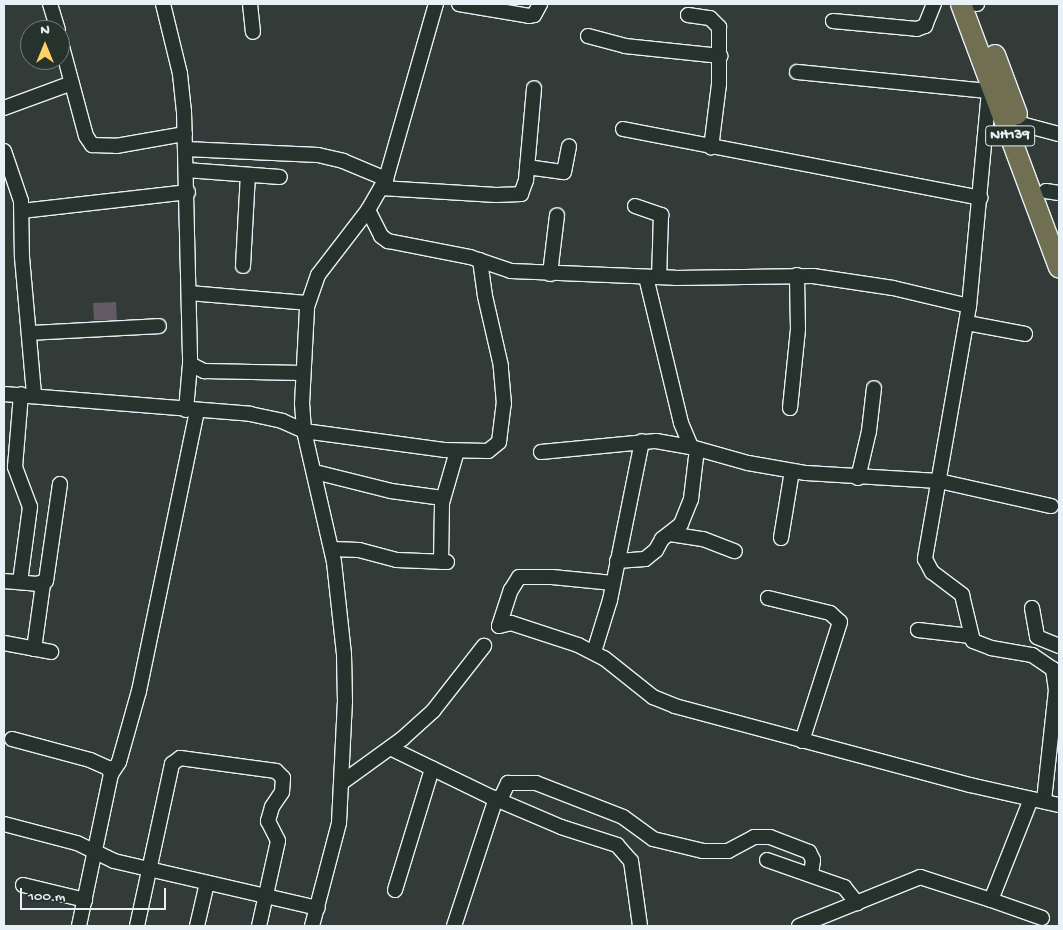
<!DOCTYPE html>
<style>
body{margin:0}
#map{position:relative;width:1063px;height:930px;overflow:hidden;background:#323b38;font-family:"Gochi Hand",sans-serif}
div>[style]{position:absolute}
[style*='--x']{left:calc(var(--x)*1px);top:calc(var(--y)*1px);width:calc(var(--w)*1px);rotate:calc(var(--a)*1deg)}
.building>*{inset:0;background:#635b63}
.roads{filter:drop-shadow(1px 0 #e8f1f8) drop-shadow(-1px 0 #e8f1f8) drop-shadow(0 1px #e8f1f8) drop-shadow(0 -1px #e8f1f8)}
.minor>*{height:14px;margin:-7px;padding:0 7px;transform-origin:7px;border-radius:7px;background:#26332d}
.highway>*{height:20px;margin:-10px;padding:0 10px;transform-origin:10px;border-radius:10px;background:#716f52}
span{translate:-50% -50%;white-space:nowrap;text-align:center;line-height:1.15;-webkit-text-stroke:5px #26332d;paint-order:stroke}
.shield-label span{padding:1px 4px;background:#26332d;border:1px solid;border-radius:4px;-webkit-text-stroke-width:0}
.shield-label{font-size:15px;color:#e8f1f8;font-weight:700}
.frame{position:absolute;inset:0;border:5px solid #e8f1f8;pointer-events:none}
.north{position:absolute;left:20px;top:20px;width:50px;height:50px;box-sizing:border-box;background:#26332d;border:1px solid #747f7e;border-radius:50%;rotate:0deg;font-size:14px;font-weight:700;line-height:20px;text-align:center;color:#e8f1f8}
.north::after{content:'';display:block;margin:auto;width:18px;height:22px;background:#ffd166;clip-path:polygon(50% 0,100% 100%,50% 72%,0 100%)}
.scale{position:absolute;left:20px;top:888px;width:146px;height:22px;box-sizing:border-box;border:2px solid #e8f1f8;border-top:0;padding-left:6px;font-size:15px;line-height:18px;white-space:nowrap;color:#e8f1f8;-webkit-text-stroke:4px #26332d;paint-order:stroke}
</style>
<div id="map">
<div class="building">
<i style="clip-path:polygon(116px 302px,117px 321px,94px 320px,93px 303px)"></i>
</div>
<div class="roads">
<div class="minor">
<i style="--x:50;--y:4;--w:27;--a:73"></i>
<i style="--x:163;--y:4;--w:72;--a:76.3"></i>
<i style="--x:180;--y:74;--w:37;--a:84"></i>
<i style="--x:184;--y:111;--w:253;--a:88.6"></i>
<i style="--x:190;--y:364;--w:16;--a:27"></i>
<i style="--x:204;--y:371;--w:98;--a:1.2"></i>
<i style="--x:250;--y:4;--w:28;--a:84"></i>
<i style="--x:459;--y:4;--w:71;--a:9.7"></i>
<i style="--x:529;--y:16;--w:5;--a:-11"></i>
<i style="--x:534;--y:15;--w:13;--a:-61"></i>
<i style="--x:976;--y:4;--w:1;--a:0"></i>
<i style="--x:688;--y:15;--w:22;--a:8"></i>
<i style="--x:710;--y:18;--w:13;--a:45"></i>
<i style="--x:719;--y:27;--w:57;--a:90"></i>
<i style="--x:719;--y:84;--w:64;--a:97.1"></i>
<i style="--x:833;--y:21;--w:84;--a:5.4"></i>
<i style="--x:917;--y:29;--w:9;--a:-21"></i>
<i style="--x:925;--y:26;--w:24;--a:-68"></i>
<i style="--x:588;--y:36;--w:38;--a:15"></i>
<i style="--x:625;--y:46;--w:96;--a:6"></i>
<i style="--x:60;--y:39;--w:100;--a:75"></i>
<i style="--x:86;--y:136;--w:11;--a:56"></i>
<i style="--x:92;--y:145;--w:24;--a:2"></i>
<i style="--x:116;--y:146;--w:70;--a:-9.9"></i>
<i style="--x:797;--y:72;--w:202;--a:5.7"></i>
<i style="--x:989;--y:91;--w:216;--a:95.3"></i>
<i style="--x:969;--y:306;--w:257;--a:99.9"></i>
<i style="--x:925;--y:559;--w:15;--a:62"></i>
<i style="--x:932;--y:572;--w:38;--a:37"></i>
<i style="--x:962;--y:595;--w:47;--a:76.6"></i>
<i style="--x:973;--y:641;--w:19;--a:21"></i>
<i style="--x:991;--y:648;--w:42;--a:9.7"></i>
<i style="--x:1032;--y:655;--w:25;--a:34"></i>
<i style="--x:1053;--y:669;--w:21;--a:82"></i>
<i style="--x:1056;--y:690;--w:112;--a:96.2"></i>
<i style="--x:4;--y:108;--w:72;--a:-20.2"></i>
<i style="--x:1021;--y:124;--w:39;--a:15"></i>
<i style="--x:623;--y:129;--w:364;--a:10.9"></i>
<i style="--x:185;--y:149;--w:133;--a:2.6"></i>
<i style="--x:318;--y:155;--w:26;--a:13"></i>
<i style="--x:343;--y:161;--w:47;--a:22.7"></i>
<i style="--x:4;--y:151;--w:53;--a:71.2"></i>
<i style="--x:21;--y:201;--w:56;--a:89"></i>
<i style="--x:22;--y:257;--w:139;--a:85"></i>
<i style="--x:527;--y:167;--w:37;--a:8"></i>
<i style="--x:564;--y:172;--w:26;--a:-79"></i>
<i style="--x:186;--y:170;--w:94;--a:4.3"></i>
<i style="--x:381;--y:188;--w:115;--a:3.5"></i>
<i style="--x:496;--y:195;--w:25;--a:-2"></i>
<i style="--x:521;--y:194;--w:15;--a:-70"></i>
<i style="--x:526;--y:180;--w:92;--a:-85"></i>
<i style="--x:1046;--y:191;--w:13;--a:9"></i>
<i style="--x:635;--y:206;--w:28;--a:19"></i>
<i style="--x:661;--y:215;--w:62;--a:91.8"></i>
<i style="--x:368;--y:210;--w:29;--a:63"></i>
<i style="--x:381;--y:236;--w:9;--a:36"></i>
<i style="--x:388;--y:241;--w:84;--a:11"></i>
<i style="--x:470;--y:257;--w:43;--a:18.9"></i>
<i style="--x:511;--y:271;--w:164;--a:2.4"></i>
<i style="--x:675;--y:278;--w:138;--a:-0.8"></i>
<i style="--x:813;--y:276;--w:81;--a:8.5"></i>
<i style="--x:893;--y:288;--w:78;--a:13.3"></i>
<i style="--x:22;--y:211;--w:167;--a:-6.5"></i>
<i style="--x:243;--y:266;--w:91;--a:-86.9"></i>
<i style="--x:550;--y:274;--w:59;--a:-83.2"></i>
<i style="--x:646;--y:277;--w:150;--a:76.5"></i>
<i style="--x:681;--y:423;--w:26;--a:67"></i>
<i style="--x:691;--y:447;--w:59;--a:15.7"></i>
<i style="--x:748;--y:463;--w:59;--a:9.8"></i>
<i style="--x:806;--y:473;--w:133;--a:3.4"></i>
<i style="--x:939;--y:481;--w:115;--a:12.6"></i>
<i style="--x:189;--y:293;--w:118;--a:4.8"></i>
<i style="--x:967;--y:323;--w:59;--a:10.7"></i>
<i style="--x:30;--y:333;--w:129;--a:-3.1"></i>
<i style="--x:4;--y:394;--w:247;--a:4.6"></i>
<i style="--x:250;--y:414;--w:33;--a:12"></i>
<i style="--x:282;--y:421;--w:24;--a:24"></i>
<i style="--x:304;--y:431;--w:141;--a:7.7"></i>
<i style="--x:444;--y:450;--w:44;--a:1.3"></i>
<i style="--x:488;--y:451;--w:14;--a:-39"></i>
<i style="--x:499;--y:442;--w:38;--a:-83"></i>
<i style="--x:504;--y:404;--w:38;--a:-95"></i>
<i style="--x:501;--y:366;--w:72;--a:-102.9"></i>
<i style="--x:485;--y:296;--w:36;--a:-98"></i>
<i style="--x:790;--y:408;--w:79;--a:-84.2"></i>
<i style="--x:798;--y:329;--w:54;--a:-91.1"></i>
<i style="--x:186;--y:410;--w:46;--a:-85"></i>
<i style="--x:541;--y:452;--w:116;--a:-5.5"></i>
<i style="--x:656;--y:441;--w:36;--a:10"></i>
<i style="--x:315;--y:472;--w:78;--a:14"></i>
<i style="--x:391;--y:491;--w:52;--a:7.7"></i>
<i style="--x:858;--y:478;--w:48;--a:-76.8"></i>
<i style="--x:869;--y:431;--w:43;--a:-83.4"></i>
<i style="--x:670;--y:534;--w:33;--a:9"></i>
<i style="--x:703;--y:539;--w:34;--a:21"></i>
<i style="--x:781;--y:538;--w:68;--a:-80.7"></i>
<i style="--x:332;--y:549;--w:27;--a:2"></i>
<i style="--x:359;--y:550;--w:39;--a:15"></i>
<i style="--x:397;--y:560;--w:50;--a:2.3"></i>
<i style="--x:617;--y:561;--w:28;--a:-4"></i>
<i style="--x:645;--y:559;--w:14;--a:-39"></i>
<i style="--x:656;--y:550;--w:13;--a:-61"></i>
<i style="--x:662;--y:539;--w:24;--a:-38"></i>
<i style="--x:681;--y:524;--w:27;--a:-68"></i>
<i style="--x:691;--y:499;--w:50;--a:-83.2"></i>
<i style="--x:441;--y:562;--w:59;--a:-89"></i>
<i style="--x:442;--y:503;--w:54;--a:-73.9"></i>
<i style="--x:4;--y:581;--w:33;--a:5"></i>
<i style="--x:37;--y:584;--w:9;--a:-18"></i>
<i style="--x:46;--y:581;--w:98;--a:-81.8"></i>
<i style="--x:20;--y:582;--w:76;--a:-82.4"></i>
<i style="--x:30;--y:507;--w:43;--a:-110.6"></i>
<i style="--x:15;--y:467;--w:73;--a:-85.3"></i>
<i style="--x:768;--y:598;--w:64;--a:13.6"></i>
<i style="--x:830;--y:613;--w:13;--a:42"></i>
<i style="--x:840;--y:622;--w:125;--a:107.7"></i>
<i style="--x:1032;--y:608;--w:29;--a:80"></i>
<i style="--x:1037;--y:637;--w:24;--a:22"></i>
<i style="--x:499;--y:626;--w:12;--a:-14"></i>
<i style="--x:511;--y:623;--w:71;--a:18.2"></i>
<i style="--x:578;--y:645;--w:29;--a:27"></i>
<i style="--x:604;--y:658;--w:63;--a:38.5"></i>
<i style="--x:653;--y:697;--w:24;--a:22"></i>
<i style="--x:675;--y:706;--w:305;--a:15"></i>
<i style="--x:970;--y:785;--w:91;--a:12.7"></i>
<i style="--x:499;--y:626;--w:38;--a:-72"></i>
<i style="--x:511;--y:590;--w:15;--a:-58"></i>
<i style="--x:519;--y:577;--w:33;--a:0"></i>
<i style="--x:552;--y:577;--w:61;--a:5.6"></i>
<i style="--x:918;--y:630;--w:53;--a:6.5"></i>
<i style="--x:4;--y:643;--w:48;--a:10.8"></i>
<i style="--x:34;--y:649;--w:66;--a:-82.1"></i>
<i style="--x:594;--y:652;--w:54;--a:-72.9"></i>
<i style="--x:610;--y:600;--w:162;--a:-78.6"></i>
<i style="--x:12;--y:739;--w:81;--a:15.1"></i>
<i style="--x:90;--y:760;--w:20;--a:24"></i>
<i style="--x:108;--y:768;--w:7;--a:63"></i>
<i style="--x:111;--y:774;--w:155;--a:101.9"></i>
<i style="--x:390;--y:748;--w:112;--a:25.9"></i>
<i style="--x:491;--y:797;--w:76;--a:23.2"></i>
<i style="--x:561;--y:827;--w:59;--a:17.8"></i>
<i style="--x:617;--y:845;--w:21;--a:49"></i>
<i style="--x:631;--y:861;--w:66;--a:82.1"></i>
<i style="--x:111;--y:774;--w:14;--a:-56"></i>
<i style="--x:119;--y:762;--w:74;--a:-74.3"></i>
<i style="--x:139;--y:691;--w:286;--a:-78.3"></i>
<i style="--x:344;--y:781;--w:72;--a:-35.9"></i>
<i style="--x:402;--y:739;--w:42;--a:-42.1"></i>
<i style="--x:433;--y:711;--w:83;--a:-51.9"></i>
<i style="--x:500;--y:800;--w:19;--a:-65"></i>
<i style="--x:508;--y:783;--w:28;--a:0"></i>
<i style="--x:536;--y:783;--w:93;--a:21.3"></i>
<i style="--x:623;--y:817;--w:37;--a:36"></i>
<i style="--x:653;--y:839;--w:51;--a:13.5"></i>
<i style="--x:703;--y:851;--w:25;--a:0"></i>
<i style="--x:728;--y:851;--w:30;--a:-28"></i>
<i style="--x:754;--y:837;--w:16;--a:0"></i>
<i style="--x:770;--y:837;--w:42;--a:21"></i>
<i style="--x:809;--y:852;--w:9;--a:63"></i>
<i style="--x:813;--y:860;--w:15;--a:98"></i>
<i style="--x:4;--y:824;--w:75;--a:14.6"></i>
<i style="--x:77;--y:843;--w:41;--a:25.9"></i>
<i style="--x:114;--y:861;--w:209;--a:13"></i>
<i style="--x:767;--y:860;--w:82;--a:19.3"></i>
<i style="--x:844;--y:887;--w:21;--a:51"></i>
<i style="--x:23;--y:885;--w:64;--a:13.6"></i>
<i style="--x:395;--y:890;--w:127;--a:-73"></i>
<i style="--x:991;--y:900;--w:54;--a:19.4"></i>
<i style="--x:137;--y:926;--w:166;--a:-77.8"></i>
<i style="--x:172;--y:764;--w:10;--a:-37"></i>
<i style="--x:180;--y:758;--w:97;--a:7.7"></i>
<i style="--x:276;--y:771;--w:10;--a:45"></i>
<i style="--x:283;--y:778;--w:14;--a:94"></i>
<i style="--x:282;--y:792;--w:18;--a:124"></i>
<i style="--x:272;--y:807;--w:15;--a:106"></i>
<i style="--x:268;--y:821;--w:22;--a:63"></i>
<i style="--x:278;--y:841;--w:87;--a:102.6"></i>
<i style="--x:197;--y:926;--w:44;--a:-76.9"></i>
<i style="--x:312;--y:926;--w:106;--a:-75.3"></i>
<i style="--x:339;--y:823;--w:121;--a:-87.2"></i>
<i style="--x:345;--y:702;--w:48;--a:-91.2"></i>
<i style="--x:344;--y:654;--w:93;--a:-96.2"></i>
<i style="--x:334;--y:562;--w:134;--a:-102.9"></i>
<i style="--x:304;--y:431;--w:27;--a:-94"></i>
<i style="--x:302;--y:404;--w:97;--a:-87"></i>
<i style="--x:307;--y:307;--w:34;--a:-71"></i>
<i style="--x:318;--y:275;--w:82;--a:-52.4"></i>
<i style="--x:368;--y:210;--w:36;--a:-60"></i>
<i style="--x:386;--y:179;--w:182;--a:-74.1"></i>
<i style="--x:454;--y:926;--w:135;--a:-71.8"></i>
<i style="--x:799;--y:926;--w:131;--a:-22"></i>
<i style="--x:920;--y:877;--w:75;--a:17.9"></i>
<i style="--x:991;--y:900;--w:109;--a:-68.4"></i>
</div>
<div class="highway">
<i style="--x:961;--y:4;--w:281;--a:69.6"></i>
<i style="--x:995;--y:55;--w:63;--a:69.6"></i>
</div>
</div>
<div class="shield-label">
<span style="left:1010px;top:136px">NH139</span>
</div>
<div class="frame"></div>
<div class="north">N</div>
<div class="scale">100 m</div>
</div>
